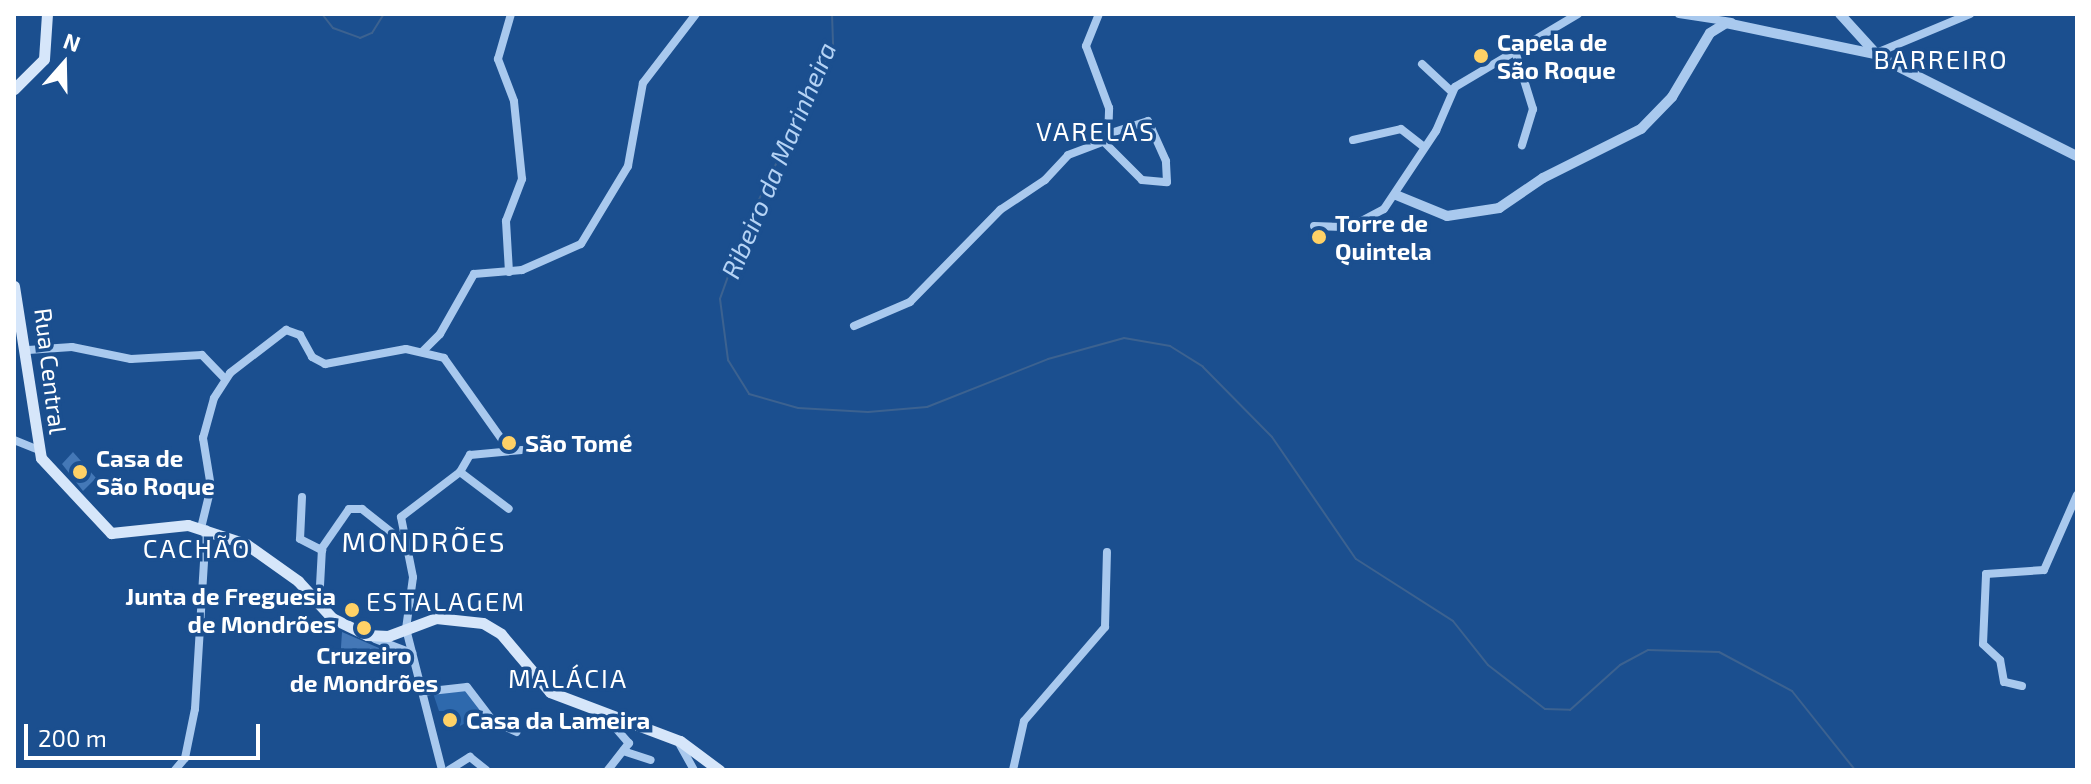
<!DOCTYPE html>
<meta charset="utf-8">
<style>
body{margin:0}
#map{position:relative;width:2091px;height:784px;overflow:hidden;background:#1b4f8f;font-family:"Exo 2",sans-serif}
div>[style]{position:absolute}
[style*='--x']{left:calc(var(--x)*1px);top:calc(var(--y)*1px);width:calc(var(--w)*1px);rotate:calc(var(--a)*1deg)}
.green>*{inset:0;background:#2e69ad}
.stream>*{height:2px;margin:-1px;padding:0 1px;transform-origin:1px;border-radius:1px;background:#3c6290}
.building>*{inset:0;background:#4478b7}
.minor>*{height:8px;margin:-4px;padding:0 4px;transform-origin:4px;border-radius:4px;background:#a9c9ee}
.tertiary>*{height:10px;margin:-5px;padding:0 5px;transform-origin:5px;border-radius:5px;background:#a9c9ee}
.secondary>*{height:11px;margin:-5.5px;padding:0 5.5px;transform-origin:5.5px;border-radius:5.5px;background:#d6e6fa}
.dots>*{width:22px;height:22px;translate:-50% -50%;box-sizing:border-box;border:4px solid #1b4f8f;border-radius:50%}
span{translate:-50% -50%;white-space:nowrap;text-align:center;line-height:1.15;-webkit-text-stroke:7px #1b4f8f;paint-order:stroke}
.poi-label{font-size:24px;color:#fff;font-weight:700}
.left{translate:0 -50%;text-align:left}
.right{translate:-100% -50%;text-align:right}
.street-label{font-size:24px;color:#fff}
.neighbourhood-label{font-size:26px;color:#fff;letter-spacing:2px}
.water-label{font-size:26px;color:#b5d3f5;font-style:italic}
.quarter-label{font-size:28px;color:#fff;letter-spacing:2px}
.frame{position:absolute;inset:0;border:16px solid #fff;pointer-events:none}
.north{position:absolute;left:24px;top:24px;width:80px;height:80px;-webkit-text-stroke:6px #1b4f8f;paint-order:stroke;rotate:20deg;font-size:22px;font-weight:700;line-height:32px;text-align:center;color:#fff}
.north::after{content:'';display:block;margin:auto;width:28px;height:36px;background:#fff;clip-path:polygon(50% 0,100% 100%,50% 72%,0 100%)}
.scale{position:absolute;left:24px;top:724px;width:236px;height:36px;box-sizing:border-box;border:4px solid #fff;border-top:0;padding-left:10px;font-size:24px;line-height:28px;white-space:nowrap;color:#fff;-webkit-text-stroke:6px #1b4f8f;paint-order:stroke}
</style>
<div id="map">
<div class="green">
<i style="clip-path:polygon(465px 688px,483px 713px,460px 726px,456px 711px,439px 711px,433px 693px)"></i>
</div>
<div class="stream">
<i style="--x:322;--y:14;--w:18;--a:52"></i>
<i style="--x:333;--y:28;--w:29;--a:20"></i>
<i style="--x:360;--y:38;--w:13;--a:-23"></i>
<i style="--x:372;--y:33;--w:22;--a:-58"></i>
<i style="--x:832;--y:14;--w:31;--a:88"></i>
<i style="--x:833;--y:45;--w:204;--a:115.6"></i>
<i style="--x:745;--y:229;--w:74;--a:109.7"></i>
<i style="--x:720;--y:299;--w:62;--a:82.5"></i>
<i style="--x:728;--y:360;--w:40;--a:58"></i>
<i style="--x:749;--y:394;--w:51;--a:15.9"></i>
<i style="--x:798;--y:408;--w:70;--a:3.3"></i>
<i style="--x:868;--y:412;--w:59;--a:-4.8"></i>
<i style="--x:927;--y:407;--w:130;--a:-21.6"></i>
<i style="--x:1048;--y:359;--w:79;--a:-15.4"></i>
<i style="--x:1124;--y:338;--w:47;--a:9.9"></i>
<i style="--x:1170;--y:346;--w:39;--a:32"></i>
<i style="--x:1203;--y:367;--w:98;--a:45.4"></i>
<i style="--x:1272;--y:437;--w:148;--a:55.5"></i>
<i style="--x:1356;--y:559;--w:115;--a:32.6"></i>
<i style="--x:1453;--y:621;--w:56;--a:51.5"></i>
<i style="--x:1488;--y:665;--w:72;--a:37.7"></i>
<i style="--x:1545;--y:709;--w:25;--a:2"></i>
<i style="--x:1570;--y:710;--w:67;--a:-42"></i>
<i style="--x:1620;--y:665;--w:32;--a:-28"></i>
<i style="--x:1648;--y:650;--w:71;--a:1.6"></i>
<i style="--x:1719;--y:652;--w:83;--a:28.1"></i>
<i style="--x:1792;--y:691;--w:101;--a:51.4"></i>
</div>
<div class="building">
<i style="clip-path:polygon(73px 452px,96px 478px,83px 491px,62px 464px)"></i>
<i style="clip-path:polygon(342px 632px,379px 648px,377px 655px,354px 651px,351px 664px,340px 662px)"></i>
</div>
<div class="minor">
<i style="--x:1679;--y:14;--w:53;--a:8.7"></i>
<i style="--x:1515;--y:51;--w:61;--a:72.8"></i>
<i style="--x:1533;--y:109;--w:38;--a:107"></i>
<i style="--x:1874;--y:54;--w:104;--a:-22.6"></i>
<i style="--x:1422;--y:64;--w:40;--a:43"></i>
<i style="--x:1353;--y:140;--w:49;--a:-12.9"></i>
<i style="--x:1401;--y:129;--w:28;--a:38"></i>
<i style="--x:1105;--y:143;--w:52;--a:45"></i>
<i style="--x:1142;--y:180;--w:25;--a:5"></i>
<i style="--x:1167;--y:182;--w:21;--a:-93"></i>
<i style="--x:1166;--y:161;--w:44;--a:-114.2"></i>
<i style="--x:1148;--y:121;--w:39;--a:162"></i>
<i style="--x:1314;--y:226;--w:36;--a:2"></i>
<i style="--x:1350;--y:227;--w:38;--a:-28"></i>
<i style="--x:1384;--y:209;--w:94;--a:-56.3"></i>
<i style="--x:1436;--y:131;--w:48;--a:-66.6"></i>
<i style="--x:1455;--y:87;--w:143;--a:-30.7"></i>
<i style="--x:509;--y:272;--w:51;--a:-93.4"></i>
<i style="--x:506;--y:221;--w:45;--a:-69.1"></i>
<i style="--x:522;--y:179;--w:78;--a:-95.9"></i>
<i style="--x:514;--y:101;--w:45;--a:-110.9"></i>
<i style="--x:498;--y:59;--w:47;--a:-73.9"></i>
<i style="--x:854;--y:326;--w:61;--a:-23.2"></i>
<i style="--x:910;--y:302;--w:129;--a:-45.6"></i>
<i style="--x:1000;--y:210;--w:54;--a:-33.7"></i>
<i style="--x:1045;--y:180;--w:34;--a:-47"></i>
<i style="--x:1068;--y:155;--w:43;--a:-20.6"></i>
<i style="--x:1108;--y:140;--w:32;--a:-88"></i>
<i style="--x:1109;--y:108;--w:66;--a:-110.4"></i>
<i style="--x:1086;--y:46;--w:35;--a:-68"></i>
<i style="--x:28;--y:350;--w:44;--a:-3.9"></i>
<i style="--x:72;--y:347;--w:60;--a:11.5"></i>
<i style="--x:131;--y:359;--w:71;--a:-3.2"></i>
<i style="--x:202;--y:355;--w:33;--a:46"></i>
<i style="--x:422;--y:352;--w:25;--a:-45"></i>
<i style="--x:440;--y:334;--w:69;--a:-60.5"></i>
<i style="--x:474;--y:274;--w:48;--a:-4.8"></i>
<i style="--x:522;--y:270;--w:64;--a:-23.8"></i>
<i style="--x:581;--y:244;--w:91;--a:-58.9"></i>
<i style="--x:628;--y:166;--w:84;--a:-79.8"></i>
<i style="--x:643;--y:83;--w:87;--a:-52.5"></i>
<i style="--x:14;--y:440;--w:27;--a:22"></i>
<i style="--x:460;--y:472;--w:61;--a:37.1"></i>
<i style="--x:302;--y:497;--w:42;--a:92.7"></i>
<i style="--x:300;--y:539;--w:25;--a:27"></i>
<i style="--x:201;--y:528;--w:42;--a:-76.3"></i>
<i style="--x:211;--y:487;--w:50;--a:-99.3"></i>
<i style="--x:203;--y:438;--w:41;--a:-74.6"></i>
<i style="--x:214;--y:398;--w:30;--a:-57"></i>
<i style="--x:230;--y:373;--w:71;--a:-37.5"></i>
<i style="--x:286;--y:330;--w:15;--a:20"></i>
<i style="--x:300;--y:335;--w:25;--a:61"></i>
<i style="--x:312;--y:357;--w:15;--a:28"></i>
<i style="--x:325;--y:364;--w:82;--a:-10.5"></i>
<i style="--x:406;--y:349;--w:39;--a:13"></i>
<i style="--x:444;--y:358;--w:110;--a:54.6"></i>
<i style="--x:319;--y:604;--w:56;--a:-86.9"></i>
<i style="--x:322;--y:548;--w:47;--a:-55.3"></i>
<i style="--x:349;--y:509;--w:13;--a:0"></i>
<i style="--x:362;--y:509;--w:55;--a:38.3"></i>
<i style="--x:375;--y:639;--w:40;--a:21"></i>
<i style="--x:2022;--y:686;--w:18;--a:-167"></i>
<i style="--x:2004;--y:682;--w:22;--a:-100"></i>
<i style="--x:2000;--y:660;--w:23;--a:-137"></i>
<i style="--x:1983;--y:644;--w:70;--a:-87.5"></i>
<i style="--x:1986;--y:574;--w:58;--a:-3.9"></i>
<i style="--x:2044;--y:570;--w:82;--a:-66.3"></i>
<i style="--x:422;--y:692;--w:45;--a:-6.3"></i>
<i style="--x:467;--y:687;--w:43;--a:52.6"></i>
<i style="--x:493;--y:721;--w:26;--a:25"></i>
<i style="--x:606;--y:717;--w:35;--a:49"></i>
<i style="--x:629;--y:743;--w:34;--a:128"></i>
<i style="--x:679;--y:743;--w:31;--a:61"></i>
<i style="--x:623;--y:751;--w:29;--a:18"></i>
<i style="--x:175;--y:770;--w:16;--a:-50"></i>
<i style="--x:185;--y:758;--w:50;--a:-78.5"></i>
<i style="--x:195;--y:709;--w:180;--a:-86.5"></i>
<i style="--x:442;--y:770;--w:146;--a:-104.3"></i>
<i style="--x:406;--y:629;--w:52;--a:-82.3"></i>
<i style="--x:413;--y:577;--w:61;--a:-101.3"></i>
<i style="--x:401;--y:517;--w:74;--a:-37.3"></i>
<i style="--x:460;--y:472;--w:20;--a:-60"></i>
<i style="--x:470;--y:455;--w:52;--a:-5.5"></i>
<i style="--x:449;--y:770;--w:25;--a:-32"></i>
<i style="--x:470;--y:757;--w:21;--a:39"></i>
<i style="--x:1013;--y:770;--w:50;--a:-77.3"></i>
<i style="--x:1024;--y:721;--w:124;--a:-49.2"></i>
<i style="--x:1105;--y:627;--w:75;--a:-88.5"></i>
</div>
<div class="tertiary">
<i style="--x:1840;--y:14;--w:58;--a:47.8"></i>
<i style="--x:1879;--y:57;--w:221;--a:26.6"></i>
<i style="--x:1396;--y:195;--w:55;--a:22.4"></i>
<i style="--x:1447;--y:216;--w:53;--a:-8.7"></i>
<i style="--x:1499;--y:208;--w:53;--a:-34.3"></i>
<i style="--x:1543;--y:178;--w:110;--a:-26.6"></i>
<i style="--x:1641;--y:129;--w:45;--a:-45.9"></i>
<i style="--x:1672;--y:97;--w:74;--a:-59.3"></i>
<i style="--x:1710;--y:33;--w:19;--a:-32"></i>
<i style="--x:1726;--y:23;--w:151;--a:11.8"></i>
</div>
<div class="secondary">
<i style="--x:14;--y:89;--w:42;--a:-45"></i>
<i style="--x:44;--y:59;--w:45;--a:-86.2"></i>
<i style="--x:14;--y:286;--w:174;--a:81.1"></i>
<i style="--x:41;--y:458;--w:103;--a:47"></i>
<i style="--x:111;--y:533;--w:77;--a:-5.9"></i>
<i style="--x:188;--y:525;--w:61;--a:18.1"></i>
<i style="--x:246;--y:544;--w:64;--a:35.4"></i>
<i style="--x:298;--y:581;--w:50;--a:47.4"></i>
<i style="--x:332;--y:618;--w:39;--a:26"></i>
<i style="--x:367;--y:635;--w:21;--a:3"></i>
<i style="--x:388;--y:636;--w:51;--a:-20.6"></i>
<i style="--x:436;--y:618;--w:47;--a:6.1"></i>
<i style="--x:483;--y:623;--w:21;--a:31"></i>
<i style="--x:501;--y:634;--w:76;--a:49.8"></i>
<i style="--x:550;--y:692;--w:139;--a:20.7"></i>
<i style="--x:680;--y:741;--w:49;--a:36.6"></i>
</div>
<div class="dots">
<i style="left:1481px;top:56px;background:#ffd166"></i>
<i style="left:1319px;top:237px;background:#ffd166"></i>
<i style="left:509px;top:443px;background:#ffd166"></i>
<i style="left:80px;top:472px;background:#ffd166"></i>
<i style="left:352px;top:610px;background:#ffd166"></i>
<i style="left:364px;top:628px;background:#ffd166"></i>
<i style="left:450px;top:720px;background:#ffd166"></i>
</div>
<div class="poi-label">
<span class="left" style="left:1497px;top:56px">Capela de<br>São Roque</span>
<span class="left" style="left:1335px;top:237px">Torre de<br>Quintela</span>
<span class="left" style="left:525px;top:443px">São Tomé</span>
<span class="left" style="left:96px;top:472px">Casa de<br>São Roque</span>
<span class="right" style="left:336px;top:610px">Junta de Freguesia<br>de Mondrões</span>
<span style="left:364px;top:669px">Cruzeiro<br>de Mondrões</span>
<span class="left" style="left:466px;top:720px">Casa da Lameira</span>
</div>
<div class="street-label">
<span style="left:51px;top:371px;rotate:83deg">Rua Central</span>
</div>
<div class="neighbourhood-label">
<span style="left:1941px;top:59px">BARREIRO</span>
<span style="left:1096px;top:131px">VARELAS</span>
<span style="left:197px;top:548px">CACHÃO</span>
<span style="left:446px;top:601px">ESTALAGEM</span>
<span style="left:568px;top:678px">MALÁCIA</span>
</div>
<div class="water-label">
<span style="left:778px;top:160px;rotate:-67deg">Ribeiro da Marinheira</span>
</div>
<div class="quarter-label">
<span style="left:424px;top:541px">MONDRÕES</span>
</div>
<div class="frame"></div>
<div class="north">N</div>
<div class="scale">200 m</div>
</div>
